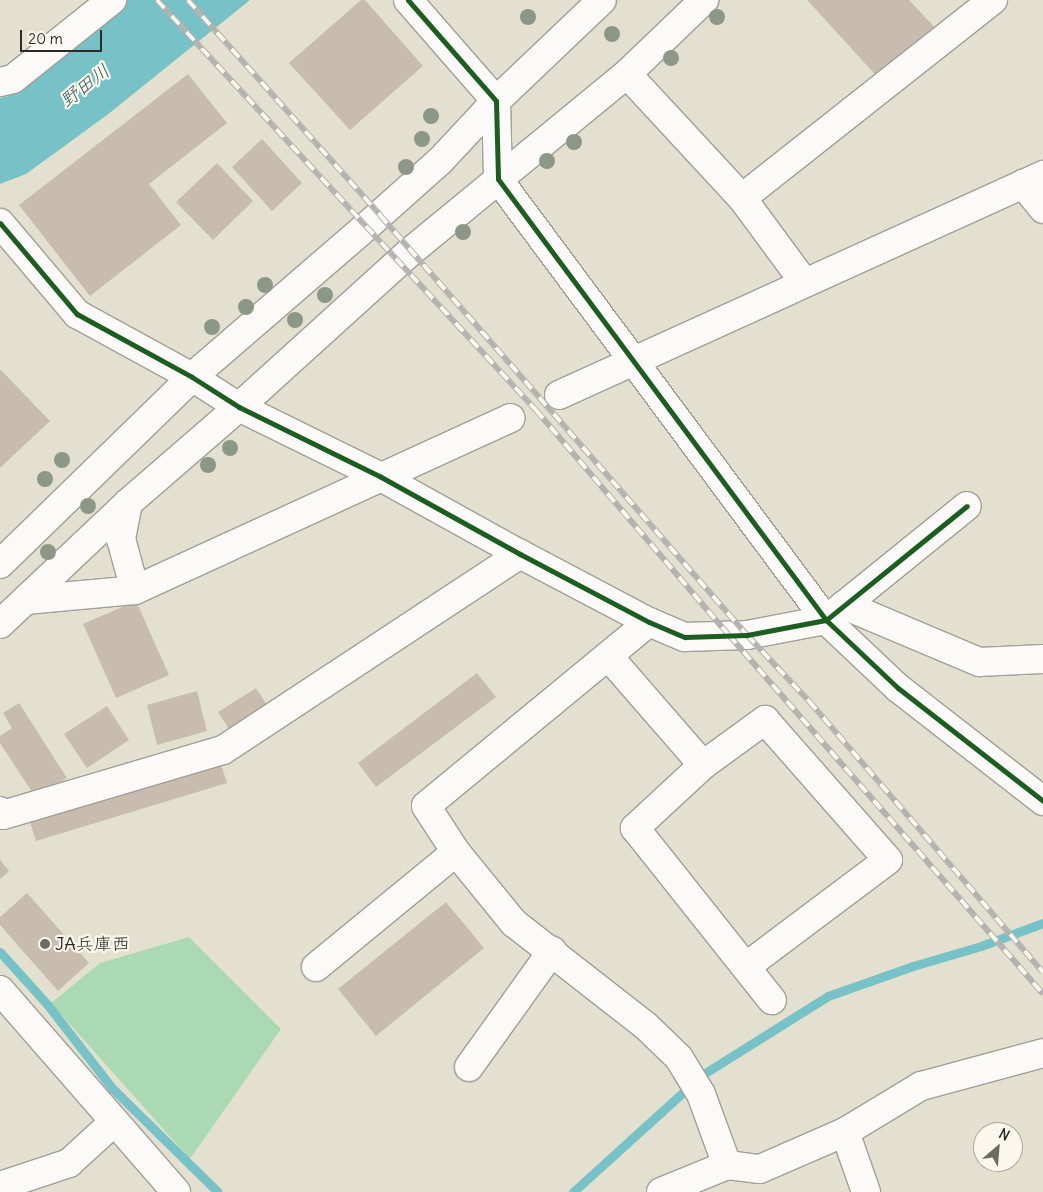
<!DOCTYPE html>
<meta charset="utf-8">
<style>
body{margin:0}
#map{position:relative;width:1043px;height:1192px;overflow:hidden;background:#e4e0d0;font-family:Delius,"Klee One",sans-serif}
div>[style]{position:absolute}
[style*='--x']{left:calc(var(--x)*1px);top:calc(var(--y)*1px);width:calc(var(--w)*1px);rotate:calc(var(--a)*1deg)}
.green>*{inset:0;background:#abdab2}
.water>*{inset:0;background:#76c2c6}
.stream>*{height:9px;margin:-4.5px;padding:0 4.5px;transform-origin:4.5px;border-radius:4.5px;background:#76c2c6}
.building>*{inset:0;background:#c7bcad}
.roads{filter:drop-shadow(1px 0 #a19f96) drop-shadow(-1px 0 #a19f96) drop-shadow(0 1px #a19f96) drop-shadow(0 -1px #a19f96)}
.minor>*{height:28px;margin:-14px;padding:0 14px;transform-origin:14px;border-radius:14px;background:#fbfaf8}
.rail>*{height:5.5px;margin-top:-2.75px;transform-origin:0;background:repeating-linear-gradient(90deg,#fbf7ec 0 11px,#b3b2b0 0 22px);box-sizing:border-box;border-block:1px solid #b3b2b0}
.cycleway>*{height:5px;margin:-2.5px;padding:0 2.5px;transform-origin:2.5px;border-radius:2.5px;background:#1b5e20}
.trees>*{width:16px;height:16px;margin:-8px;border-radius:50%;background:#8c9887}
.dots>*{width:14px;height:14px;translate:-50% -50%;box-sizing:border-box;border:2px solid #fbf7ec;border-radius:50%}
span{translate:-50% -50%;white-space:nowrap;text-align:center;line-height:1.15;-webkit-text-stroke:4.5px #fbf7ec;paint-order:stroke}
.poi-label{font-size:18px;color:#2b2b2b}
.left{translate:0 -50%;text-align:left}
.water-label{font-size:19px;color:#355b60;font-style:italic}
.north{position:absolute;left:973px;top:1122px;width:50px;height:50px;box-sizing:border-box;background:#fbf7ec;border:1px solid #a8a59f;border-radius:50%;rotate:27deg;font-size:14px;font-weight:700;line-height:20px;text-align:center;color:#2b2b2b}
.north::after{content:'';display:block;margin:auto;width:18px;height:22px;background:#6c6a65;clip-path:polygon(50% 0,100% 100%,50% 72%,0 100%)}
.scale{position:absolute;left:20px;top:30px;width:82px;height:22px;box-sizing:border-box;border:2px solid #2b2b2b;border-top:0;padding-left:6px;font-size:15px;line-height:18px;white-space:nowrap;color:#2b2b2b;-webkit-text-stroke:4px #fbf7ec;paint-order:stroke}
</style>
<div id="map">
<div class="green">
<i style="clip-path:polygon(189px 937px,281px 1029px,190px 1159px,51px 1003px,100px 963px)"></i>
</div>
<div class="water">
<i style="clip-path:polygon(127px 0,250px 0,107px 115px,26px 174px,0 184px,0 98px,9px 96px)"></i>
</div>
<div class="stream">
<i style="--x:0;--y:952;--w:70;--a:47.9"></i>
<i style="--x:47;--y:1004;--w:106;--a:52.3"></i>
<i style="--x:112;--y:1088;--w:148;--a:44.5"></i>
<i style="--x:573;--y:1192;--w:174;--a:-42.2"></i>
<i style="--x:702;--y:1075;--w:149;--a:-32.1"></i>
<i style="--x:828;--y:996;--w:90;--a:-19.4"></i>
<i style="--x:913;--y:966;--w:71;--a:-16.4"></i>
<i style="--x:981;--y:946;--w:66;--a:-20.4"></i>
</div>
<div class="building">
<i style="clip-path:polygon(361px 0,365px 0,423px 66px,350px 130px,289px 63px)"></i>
<i style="clip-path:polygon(807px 0,909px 0,940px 33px,884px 84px)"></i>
<i style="clip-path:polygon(188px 74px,227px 123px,149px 184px,181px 225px,90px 296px,19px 205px)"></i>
<i style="clip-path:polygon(262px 139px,302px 183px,272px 211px,232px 167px)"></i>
<i style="clip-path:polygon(217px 163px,253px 201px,213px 240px,176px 202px)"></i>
<i style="clip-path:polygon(0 369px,50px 421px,0 468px)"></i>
<i style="clip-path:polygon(136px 601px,169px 675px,116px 698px,83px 624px)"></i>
<i style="clip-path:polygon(477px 673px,496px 697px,376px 787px,358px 763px)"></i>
<i style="clip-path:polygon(256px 688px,269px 708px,231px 732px,218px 712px)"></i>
<i style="clip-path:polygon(197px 691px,207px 731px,157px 745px,147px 705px)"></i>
<i style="clip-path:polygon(19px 703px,67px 778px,36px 798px,0 743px,0 736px,12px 728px,3px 713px)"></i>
<i style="clip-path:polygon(107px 706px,129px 740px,87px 768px,64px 734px)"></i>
<i style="clip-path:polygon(220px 761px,227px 783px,36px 841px,29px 819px)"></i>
<i style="clip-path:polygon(0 860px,9px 871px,0 879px)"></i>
<i style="clip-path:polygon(27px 893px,89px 963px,58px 991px,0 925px,0 917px)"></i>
<i style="clip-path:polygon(446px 902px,484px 948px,376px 1036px,338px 989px)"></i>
</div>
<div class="roads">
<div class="minor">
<i style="--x:408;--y:0;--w:134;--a:48.9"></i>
<i style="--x:496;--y:101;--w:78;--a:88.5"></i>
<i style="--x:498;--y:179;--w:550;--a:53.36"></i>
<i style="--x:826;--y:620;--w:99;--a:43.4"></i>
<i style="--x:898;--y:688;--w:184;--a:37.9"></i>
<i style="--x:627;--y:74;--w:169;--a:47.2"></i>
<i style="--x:742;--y:198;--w:320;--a:-38.3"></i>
<i style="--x:0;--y:82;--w:13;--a:-13"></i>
<i style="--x:13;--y:79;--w:127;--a:-38.6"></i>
<i style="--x:1023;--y:184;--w:32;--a:51"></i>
<i style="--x:742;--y:198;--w:104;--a:53.6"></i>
<i style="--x:0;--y:223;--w:119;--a:49.8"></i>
<i style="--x:77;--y:314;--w:131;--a:28.7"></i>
<i style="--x:192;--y:377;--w:56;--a:32.6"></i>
<i style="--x:239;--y:407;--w:158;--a:26.2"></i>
<i style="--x:381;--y:477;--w:159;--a:29"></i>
<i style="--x:520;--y:554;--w:146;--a:27.8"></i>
<i style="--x:649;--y:622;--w:39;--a:23"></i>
<i style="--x:685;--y:637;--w:62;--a:-1.8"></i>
<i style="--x:747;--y:635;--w:80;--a:-10.8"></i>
<i style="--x:826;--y:620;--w:181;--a:-39"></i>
<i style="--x:559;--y:395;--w:532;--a:-24.44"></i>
<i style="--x:128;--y:503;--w:37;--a:101"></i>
<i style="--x:121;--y:539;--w:53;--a:74.6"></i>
<i style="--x:0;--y:564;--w:268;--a:-44.2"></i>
<i style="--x:192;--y:377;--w:231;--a:-40.8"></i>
<i style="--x:367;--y:226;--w:98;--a:-41.7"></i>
<i style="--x:440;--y:161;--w:82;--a:-47"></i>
<i style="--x:496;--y:101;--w:146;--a:-43.6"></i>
<i style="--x:26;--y:600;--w:109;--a:-5.2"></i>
<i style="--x:135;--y:590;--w:413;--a:-24.6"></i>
<i style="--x:844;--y:605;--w:147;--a:22.9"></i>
<i style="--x:979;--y:662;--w:64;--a:-2.7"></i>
<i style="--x:649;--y:622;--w:289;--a:140.5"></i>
<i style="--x:426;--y:806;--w:55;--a:56.9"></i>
<i style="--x:456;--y:852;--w:92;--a:50.8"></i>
<i style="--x:514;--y:923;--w:167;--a:38"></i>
<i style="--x:646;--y:1026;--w:46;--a:44.1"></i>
<i style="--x:679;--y:1058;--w:42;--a:58.6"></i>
<i style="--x:701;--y:1094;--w:76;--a:69.9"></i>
<i style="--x:0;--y:624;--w:176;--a:-43.4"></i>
<i style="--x:128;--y:503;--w:147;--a:-40.9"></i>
<i style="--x:239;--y:407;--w:231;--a:-42.2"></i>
<i style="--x:410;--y:252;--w:285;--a:-39.4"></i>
<i style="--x:630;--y:71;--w:103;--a:-43.8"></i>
<i style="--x:609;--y:657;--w:143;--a:49"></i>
<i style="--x:703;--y:765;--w:77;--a:-36"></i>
<i style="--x:765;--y:720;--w:186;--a:48.7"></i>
<i style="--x:888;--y:860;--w:176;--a:143.1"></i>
<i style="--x:703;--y:765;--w:93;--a:137.2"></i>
<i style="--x:635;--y:828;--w:220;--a:51.5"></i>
<i style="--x:0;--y:811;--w:5;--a:53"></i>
<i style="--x:3;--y:815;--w:229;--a:-16.5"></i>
<i style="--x:223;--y:750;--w:356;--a:-33.4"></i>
<i style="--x:316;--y:967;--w:181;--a:-39.4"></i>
<i style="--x:0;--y:990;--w:268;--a:48.9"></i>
<i style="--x:469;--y:1067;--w:143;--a:-54.4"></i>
<i style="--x:845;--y:1132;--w:64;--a:70.7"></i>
<i style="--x:0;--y:1186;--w:73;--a:-18.4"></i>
<i style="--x:69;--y:1163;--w:61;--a:-42.3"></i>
<i style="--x:661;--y:1192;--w:71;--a:-22.2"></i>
<i style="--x:727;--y:1165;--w:33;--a:7"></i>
<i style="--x:760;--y:1169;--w:93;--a:-23.5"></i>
<i style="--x:845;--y:1132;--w:89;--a:-31.2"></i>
<i style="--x:921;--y:1086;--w:126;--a:-15.1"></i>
</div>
</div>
<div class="rail">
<i style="--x:157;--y:0;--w:558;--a:47.25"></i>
<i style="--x:536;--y:410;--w:296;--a:49.4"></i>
<i style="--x:729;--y:635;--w:477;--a:48.8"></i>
<i style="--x:188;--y:0;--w:288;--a:48.2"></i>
<i style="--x:380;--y:215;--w:558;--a:48.85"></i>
<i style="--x:747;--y:635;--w:91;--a:46.8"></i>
<i style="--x:809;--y:701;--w:358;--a:49.2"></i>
</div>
<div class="cycleway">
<i style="--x:408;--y:0;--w:134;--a:48.9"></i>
<i style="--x:496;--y:101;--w:78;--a:88.5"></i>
<i style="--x:498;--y:179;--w:550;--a:53.36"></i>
<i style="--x:826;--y:620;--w:99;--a:43.4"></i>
<i style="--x:898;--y:688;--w:184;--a:37.9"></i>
<i style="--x:0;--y:223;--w:119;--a:49.8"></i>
<i style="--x:77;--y:314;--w:131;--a:28.7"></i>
<i style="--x:192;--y:377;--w:56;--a:32.6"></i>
<i style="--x:239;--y:407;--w:158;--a:26.2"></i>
<i style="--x:381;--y:477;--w:159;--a:29"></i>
<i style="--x:520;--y:554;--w:146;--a:27.8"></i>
<i style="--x:649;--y:622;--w:39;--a:23"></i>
<i style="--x:685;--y:637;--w:62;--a:-1.8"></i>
<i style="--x:747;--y:635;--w:80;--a:-10.8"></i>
<i style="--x:826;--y:620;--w:181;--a:-39"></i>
</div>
<div class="trees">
<i style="left:528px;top:17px"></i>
<i style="left:717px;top:17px"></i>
<i style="left:612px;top:34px"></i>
<i style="left:671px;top:58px"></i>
<i style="left:431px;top:116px"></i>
<i style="left:422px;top:139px"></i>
<i style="left:574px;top:142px"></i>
<i style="left:547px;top:161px"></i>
<i style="left:406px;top:167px"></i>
<i style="left:463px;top:232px"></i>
<i style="left:265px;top:285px"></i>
<i style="left:325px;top:295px"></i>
<i style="left:246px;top:307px"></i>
<i style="left:295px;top:320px"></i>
<i style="left:212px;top:327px"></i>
<i style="left:230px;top:448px"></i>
<i style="left:62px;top:460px"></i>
<i style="left:208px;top:465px"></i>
<i style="left:45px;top:479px"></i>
<i style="left:88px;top:506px"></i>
<i style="left:48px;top:552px"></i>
</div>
<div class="dots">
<i style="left:45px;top:944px;background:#6c6a65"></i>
</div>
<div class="poi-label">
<span class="left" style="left:55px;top:944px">JA兵庫西</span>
</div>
<div class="water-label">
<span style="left:85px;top:86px;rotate:-38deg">野田川</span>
</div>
<div class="north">N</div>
<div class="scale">20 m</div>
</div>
